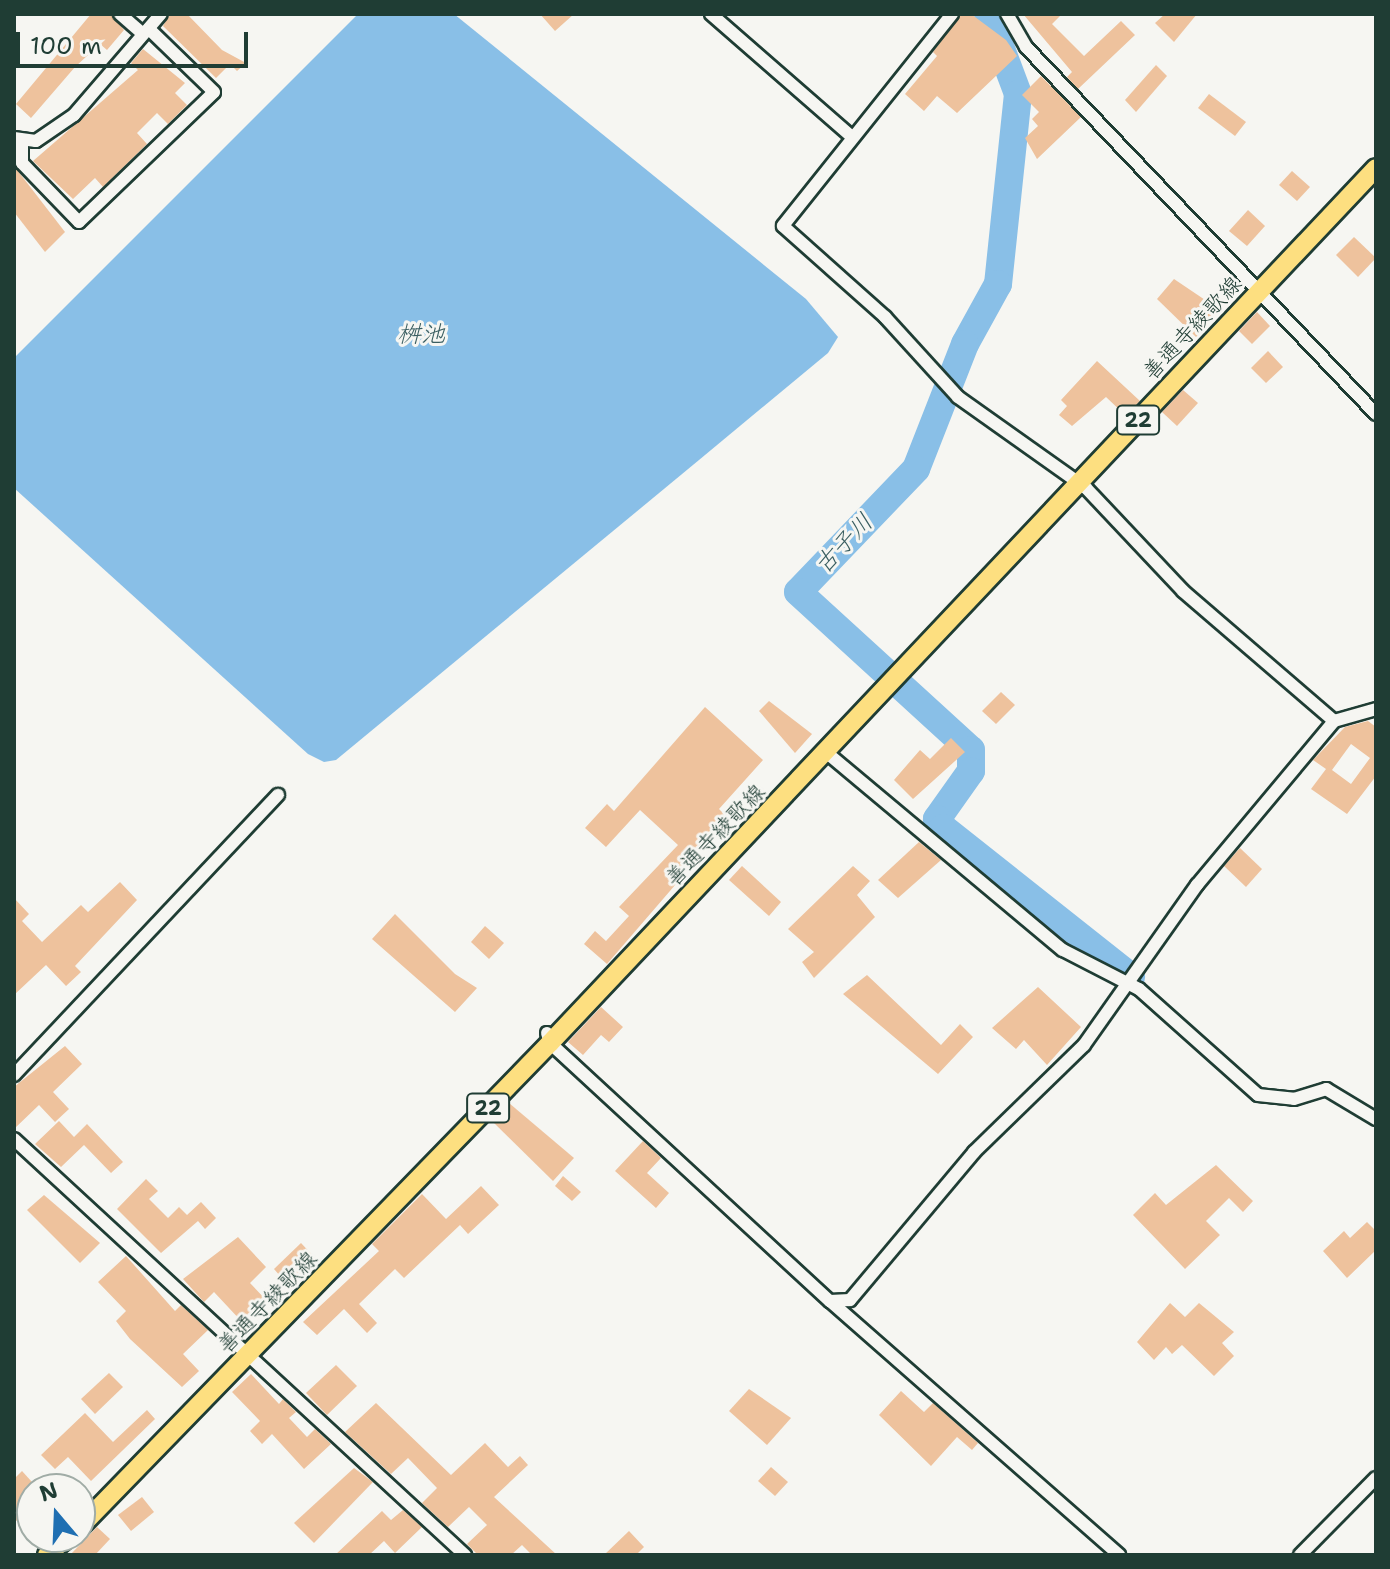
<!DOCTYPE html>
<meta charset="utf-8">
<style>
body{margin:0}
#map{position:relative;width:1390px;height:1569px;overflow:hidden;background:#f6f6f2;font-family:"Shantell Sans","Klee One",sans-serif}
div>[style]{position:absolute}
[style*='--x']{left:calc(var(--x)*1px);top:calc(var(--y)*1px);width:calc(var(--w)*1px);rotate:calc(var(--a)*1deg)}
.water>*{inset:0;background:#89bfe7}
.river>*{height:28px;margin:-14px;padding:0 14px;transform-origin:14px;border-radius:14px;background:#89bfe7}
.building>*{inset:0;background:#eec29d}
.roads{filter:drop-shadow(2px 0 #1f3d34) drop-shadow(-2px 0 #1f3d34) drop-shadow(0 2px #1f3d34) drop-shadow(0 -2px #1f3d34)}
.minor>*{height:12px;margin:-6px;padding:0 6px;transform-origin:6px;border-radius:6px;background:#f6f6f2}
.primary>*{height:18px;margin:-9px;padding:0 9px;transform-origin:9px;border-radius:9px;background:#fddf80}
span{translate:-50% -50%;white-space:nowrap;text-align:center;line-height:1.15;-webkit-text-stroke:6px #f6f6f2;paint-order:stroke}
.shield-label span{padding:2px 6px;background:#f6f6f2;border:2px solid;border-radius:6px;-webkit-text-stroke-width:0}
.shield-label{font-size:20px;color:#1f3d34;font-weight:700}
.street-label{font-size:22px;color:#1f3d34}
.water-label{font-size:24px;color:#3a5e61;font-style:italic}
.frame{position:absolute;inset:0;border:16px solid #1f3d34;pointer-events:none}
.north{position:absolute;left:16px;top:1473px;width:80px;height:80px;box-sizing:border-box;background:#f6f6f2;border:2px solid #a0aca6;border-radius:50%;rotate:341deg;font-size:22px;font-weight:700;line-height:32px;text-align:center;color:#1f3d34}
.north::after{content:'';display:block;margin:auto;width:28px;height:36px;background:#1f6fb2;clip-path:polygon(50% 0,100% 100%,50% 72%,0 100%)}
.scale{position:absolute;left:16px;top:32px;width:232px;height:36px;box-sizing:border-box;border:4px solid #1f3d34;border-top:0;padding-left:10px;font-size:24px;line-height:28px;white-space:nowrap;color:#1f3d34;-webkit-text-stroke:6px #f6f6f2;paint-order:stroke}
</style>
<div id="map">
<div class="water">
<i style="clip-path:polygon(358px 14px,454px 14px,806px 299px,838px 337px,828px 353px,699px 460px,336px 760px,324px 762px,308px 754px,14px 488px,14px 358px)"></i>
</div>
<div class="river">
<i style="--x:988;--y:14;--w:85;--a:69.4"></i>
<i style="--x:1018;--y:94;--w:191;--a:96"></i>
<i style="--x:998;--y:284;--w:68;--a:118.8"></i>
<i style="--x:965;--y:344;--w:134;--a:111.4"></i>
<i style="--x:916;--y:469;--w:170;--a:133.8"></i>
<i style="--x:798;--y:592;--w:234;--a:42.4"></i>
<i style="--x:971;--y:750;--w:21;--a:90"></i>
<i style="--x:971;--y:771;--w:59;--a:125.3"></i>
<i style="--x:937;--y:819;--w:11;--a:56"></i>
<i style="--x:943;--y:828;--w:240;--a:38.4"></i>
</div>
<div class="building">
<i style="clip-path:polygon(91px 14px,111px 14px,124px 30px,107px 50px,100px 44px,75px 67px,31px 118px,16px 104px)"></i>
<i style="clip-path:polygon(170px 14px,187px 14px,222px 50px,246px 63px,237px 71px,230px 64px,216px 78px,163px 26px)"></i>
<i style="clip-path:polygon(540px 14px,574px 14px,555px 31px)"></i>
<i style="clip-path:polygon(961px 14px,971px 14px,1006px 40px,1017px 56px,957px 113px,937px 96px,924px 111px,905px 94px,937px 56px,933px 52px)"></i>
<i style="clip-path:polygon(1023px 14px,1062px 14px,1052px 24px,1084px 56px,1121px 21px,1135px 35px,1078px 89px,1067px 77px,1072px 72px)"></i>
<i style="clip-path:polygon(1165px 14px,1197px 14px,1174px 42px,1155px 23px)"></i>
<i style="clip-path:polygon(143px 49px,185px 83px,175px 93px,187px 105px,168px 124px,157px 113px,137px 133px,147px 144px,103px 187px,95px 178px,73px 199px,33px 161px,138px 70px,131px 63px)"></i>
<i style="clip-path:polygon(1156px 65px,1167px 76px,1136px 112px,1125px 100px)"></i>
<i style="clip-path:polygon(1041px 76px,1081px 117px,1037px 159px,1025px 138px,1038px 126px,1032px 119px,1039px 112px,1022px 95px)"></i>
<i style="clip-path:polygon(1209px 94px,1246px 122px,1235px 136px,1198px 108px)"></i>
<i style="clip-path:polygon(14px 166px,65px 232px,45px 252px,14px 212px)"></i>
<i style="clip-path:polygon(1292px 171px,1310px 187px,1297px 201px,1279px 185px)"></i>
<i style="clip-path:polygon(1248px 210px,1265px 226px,1247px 246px,1229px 231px)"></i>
<i style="clip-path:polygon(1354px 237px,1376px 258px,1358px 277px,1336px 255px)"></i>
<i style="clip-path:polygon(1174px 279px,1220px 310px,1196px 337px,1157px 299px)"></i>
<i style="clip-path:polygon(1257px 312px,1270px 326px,1252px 344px,1239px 331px)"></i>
<i style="clip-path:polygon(1268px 351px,1283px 367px,1266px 383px,1251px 368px)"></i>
<i style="clip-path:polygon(1097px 361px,1140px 401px,1126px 416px,1106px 397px,1072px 426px,1059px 415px,1067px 406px,1061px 400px)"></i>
<i style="clip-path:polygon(1183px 390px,1198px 403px,1177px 426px,1162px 412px)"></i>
<i style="clip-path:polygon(1001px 692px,1015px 705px,996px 724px,982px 711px)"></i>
<i style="clip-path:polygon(769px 701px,812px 734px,795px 753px,759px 711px)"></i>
<i style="clip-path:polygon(705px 707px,763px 760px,719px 809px,726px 816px,676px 872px,682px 877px,607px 964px,584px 944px,595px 931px,606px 941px,629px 916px,619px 907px,678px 845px,640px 810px,606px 847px,585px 828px,607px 804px,614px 811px)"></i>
<i style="clip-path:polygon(evenodd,1368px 721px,1376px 727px,1376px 776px,1347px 814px,1311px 789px,1326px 769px,1313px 760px,1345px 727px,1368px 721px,1351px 744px,1370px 758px,1351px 784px,1332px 770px,1351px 744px)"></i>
<i style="clip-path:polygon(951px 738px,965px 752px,913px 799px,894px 780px,920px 750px,930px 759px)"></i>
<i style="clip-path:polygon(919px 842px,941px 860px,898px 898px,878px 880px)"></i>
<i style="clip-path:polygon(1240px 848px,1262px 869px,1246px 887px,1224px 866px)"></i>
<i style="clip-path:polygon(742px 866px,781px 902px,769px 916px,729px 880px)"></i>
<i style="clip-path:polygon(853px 866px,870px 881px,857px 895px,875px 917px,814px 978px,802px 962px,814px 952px,788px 929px)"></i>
<i style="clip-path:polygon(120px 882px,137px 900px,75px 966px,81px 972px,66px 986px,46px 965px,14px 995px,14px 898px,29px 914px,22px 921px,42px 942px,81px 905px,88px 912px)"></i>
<i style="clip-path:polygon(395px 914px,455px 974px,477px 988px,455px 1012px,372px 939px)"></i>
<i style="clip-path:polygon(485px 926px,504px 943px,489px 959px,471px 942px)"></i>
<i style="clip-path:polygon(867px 975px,941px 1045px,960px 1024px,973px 1037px,938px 1074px,843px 994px)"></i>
<i style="clip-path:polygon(1038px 987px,1081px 1027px,1047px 1065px,1024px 1040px,1016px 1049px,992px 1028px)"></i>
<i style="clip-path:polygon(601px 1007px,623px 1027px,609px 1042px,601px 1035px,583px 1055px,568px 1042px)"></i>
<i style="clip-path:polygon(65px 1046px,82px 1064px,53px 1092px,69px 1109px,55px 1122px,39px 1105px,14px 1129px,14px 1087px)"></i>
<i style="clip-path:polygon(509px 1103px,574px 1158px,553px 1181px,492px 1121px)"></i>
<i style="clip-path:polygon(59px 1121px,74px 1137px,87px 1124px,123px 1162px,111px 1173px,84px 1145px,61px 1167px,35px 1144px)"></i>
<i style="clip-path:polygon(643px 1141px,661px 1158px,647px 1173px,669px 1193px,656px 1208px,615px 1171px)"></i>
<i style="clip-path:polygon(1216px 1165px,1253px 1201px,1243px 1212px,1229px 1198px,1206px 1221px,1220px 1235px,1185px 1269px,1133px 1215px,1155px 1193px,1166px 1205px)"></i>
<i style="clip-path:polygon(563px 1176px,581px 1192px,572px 1201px,555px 1186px)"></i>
<i style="clip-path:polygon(146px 1179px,158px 1191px,149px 1199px,168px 1218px,179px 1207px,187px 1215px,201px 1202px,216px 1218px,205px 1229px,198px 1221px,161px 1253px,117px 1209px)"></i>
<i style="clip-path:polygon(481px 1186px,499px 1205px,468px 1234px,460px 1225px,404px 1278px,395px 1269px,359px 1304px,377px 1323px,367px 1333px,344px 1309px,317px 1335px,303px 1322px,379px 1251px,372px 1244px,422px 1194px,446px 1219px)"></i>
<i style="clip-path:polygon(44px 1195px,100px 1243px,80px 1263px,27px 1210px)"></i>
<i style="clip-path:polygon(1367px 1222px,1376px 1231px,1376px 1250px,1347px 1278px,1323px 1251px,1344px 1231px,1350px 1238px)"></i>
<i style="clip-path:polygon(238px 1237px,266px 1267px,250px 1283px,267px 1301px,243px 1323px,214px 1292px,204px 1302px,183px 1279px)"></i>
<i style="clip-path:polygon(301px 1243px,317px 1260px,289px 1286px,274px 1269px)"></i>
<i style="clip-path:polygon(126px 1256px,175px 1311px,181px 1305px,208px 1330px,183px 1354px,199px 1371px,182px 1387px,130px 1339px,116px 1321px,126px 1311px,98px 1282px)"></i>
<i style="clip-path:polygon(1170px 1303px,1185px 1317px,1199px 1303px,1234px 1332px,1222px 1343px,1234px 1356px,1214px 1376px,1182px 1345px,1172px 1354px,1166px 1347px,1154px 1360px,1137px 1342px)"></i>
<i style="clip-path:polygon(336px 1365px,357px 1386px,327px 1415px,306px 1393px)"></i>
<i style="clip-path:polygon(109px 1373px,123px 1387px,95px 1414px,81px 1399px)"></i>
<i style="clip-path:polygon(251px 1374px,279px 1404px,283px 1399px,296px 1412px,289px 1418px,307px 1437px,315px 1429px,331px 1444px,304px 1469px,272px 1434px,262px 1444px,250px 1431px,260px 1421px,232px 1392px)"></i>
<i style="clip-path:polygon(749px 1389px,791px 1418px,767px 1445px,729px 1411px)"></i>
<i style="clip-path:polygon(901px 1391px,924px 1412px,933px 1403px,978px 1443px,972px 1450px,957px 1437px,931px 1466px,879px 1415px)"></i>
<i style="clip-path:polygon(376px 1403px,451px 1475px,485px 1443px,508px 1467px,520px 1456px,528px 1465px,494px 1497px,557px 1555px,532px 1555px,522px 1545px,511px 1555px,478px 1555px,467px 1544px,487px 1525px,469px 1507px,448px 1527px,422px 1503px,437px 1488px,408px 1458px,391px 1474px,345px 1432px)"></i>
<i style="clip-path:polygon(147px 1410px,155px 1419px,91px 1481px,68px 1457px,55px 1469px,41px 1455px,85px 1413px,113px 1442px)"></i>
<i style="clip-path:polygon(771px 1467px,788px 1482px,775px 1496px,758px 1481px)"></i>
<i style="clip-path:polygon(354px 1468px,373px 1482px,314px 1543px,294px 1523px)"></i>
<i style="clip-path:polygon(22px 1471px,32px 1482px,32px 1506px,14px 1523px,14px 1479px)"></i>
<i style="clip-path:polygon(142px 1497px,154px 1512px,131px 1531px,118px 1515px)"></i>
<i style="clip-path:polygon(403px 1510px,422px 1527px,395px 1553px,384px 1541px,369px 1555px,335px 1555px,382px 1511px,391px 1520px)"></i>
<i style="clip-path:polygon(97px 1527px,110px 1539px,95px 1555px,70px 1555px)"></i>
<i style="clip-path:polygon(629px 1531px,644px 1547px,636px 1555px,604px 1555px)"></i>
</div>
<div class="roads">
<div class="minor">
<i style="--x:120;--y:14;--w:30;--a:41"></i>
<i style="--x:711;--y:14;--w:186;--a:41.1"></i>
<i style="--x:952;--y:14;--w:271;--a:128.6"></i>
<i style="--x:783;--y:226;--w:137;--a:41.7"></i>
<i style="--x:885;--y:317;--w:108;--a:47.6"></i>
<i style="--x:958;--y:397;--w:157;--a:35.4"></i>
<i style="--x:1086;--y:488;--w:141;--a:46.7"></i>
<i style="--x:1183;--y:591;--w:199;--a:40.7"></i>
<i style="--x:1007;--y:14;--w:38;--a:60"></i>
<i style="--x:1026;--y:47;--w:507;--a:46.36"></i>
<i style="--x:14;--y:138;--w:22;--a:8"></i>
<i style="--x:36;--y:141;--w:46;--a:-34.4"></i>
<i style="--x:74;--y:115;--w:133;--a:-49.3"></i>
<i style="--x:22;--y:140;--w:23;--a:90"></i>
<i style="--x:22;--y:163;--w:82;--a:46"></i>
<i style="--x:79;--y:222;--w:187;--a:-43.9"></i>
<i style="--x:214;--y:92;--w:91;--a:-135.9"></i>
<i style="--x:827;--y:753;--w:307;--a:39.9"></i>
<i style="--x:1063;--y:950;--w:85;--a:27.2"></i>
<i style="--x:1139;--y:989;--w:159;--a:41.7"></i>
<i style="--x:1258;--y:1095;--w:36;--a:6"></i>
<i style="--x:1294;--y:1099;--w:34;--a:-17"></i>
<i style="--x:1326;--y:1089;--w:58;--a:31"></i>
<i style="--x:547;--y:1033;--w:10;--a:73"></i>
<i style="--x:550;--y:1043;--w:381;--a:42.7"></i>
<i style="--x:830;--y:1301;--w:385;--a:41.3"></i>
<i style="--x:14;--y:1075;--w:385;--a:-46.7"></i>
<i style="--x:14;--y:1139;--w:614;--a:42.69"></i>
<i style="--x:830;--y:1301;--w:20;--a:-3"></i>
<i style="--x:850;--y:1300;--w:193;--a:-50"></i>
<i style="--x:974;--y:1152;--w:153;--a:-44.2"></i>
<i style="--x:1084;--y:1045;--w:196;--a:-54.8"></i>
<i style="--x:1197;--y:885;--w:214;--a:-50.1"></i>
<i style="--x:1334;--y:721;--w:44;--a:-15.9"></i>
<i style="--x:1300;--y:1555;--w:108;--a:-45.4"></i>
</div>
<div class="primary">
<i style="--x:80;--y:1527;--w:675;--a:-45.84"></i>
<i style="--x:550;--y:1043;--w:1203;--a:-46.65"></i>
<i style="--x:47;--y:1555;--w:28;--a:-41"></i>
</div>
</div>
<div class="shield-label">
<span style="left:1138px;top:420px">22</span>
<span style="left:488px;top:1108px">22</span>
</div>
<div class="street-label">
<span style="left:1192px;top:328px;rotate:-47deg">善通寺綾歌線</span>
<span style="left:715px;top:835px;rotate:-46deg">善通寺綾歌線</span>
<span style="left:267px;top:1302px;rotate:-46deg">善通寺綾歌線</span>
</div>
<div class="water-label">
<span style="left:421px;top:335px">桝池</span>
<span style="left:844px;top:544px;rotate:-46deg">古子川</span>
</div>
<div class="frame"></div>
<div class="north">N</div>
<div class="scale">100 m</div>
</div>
